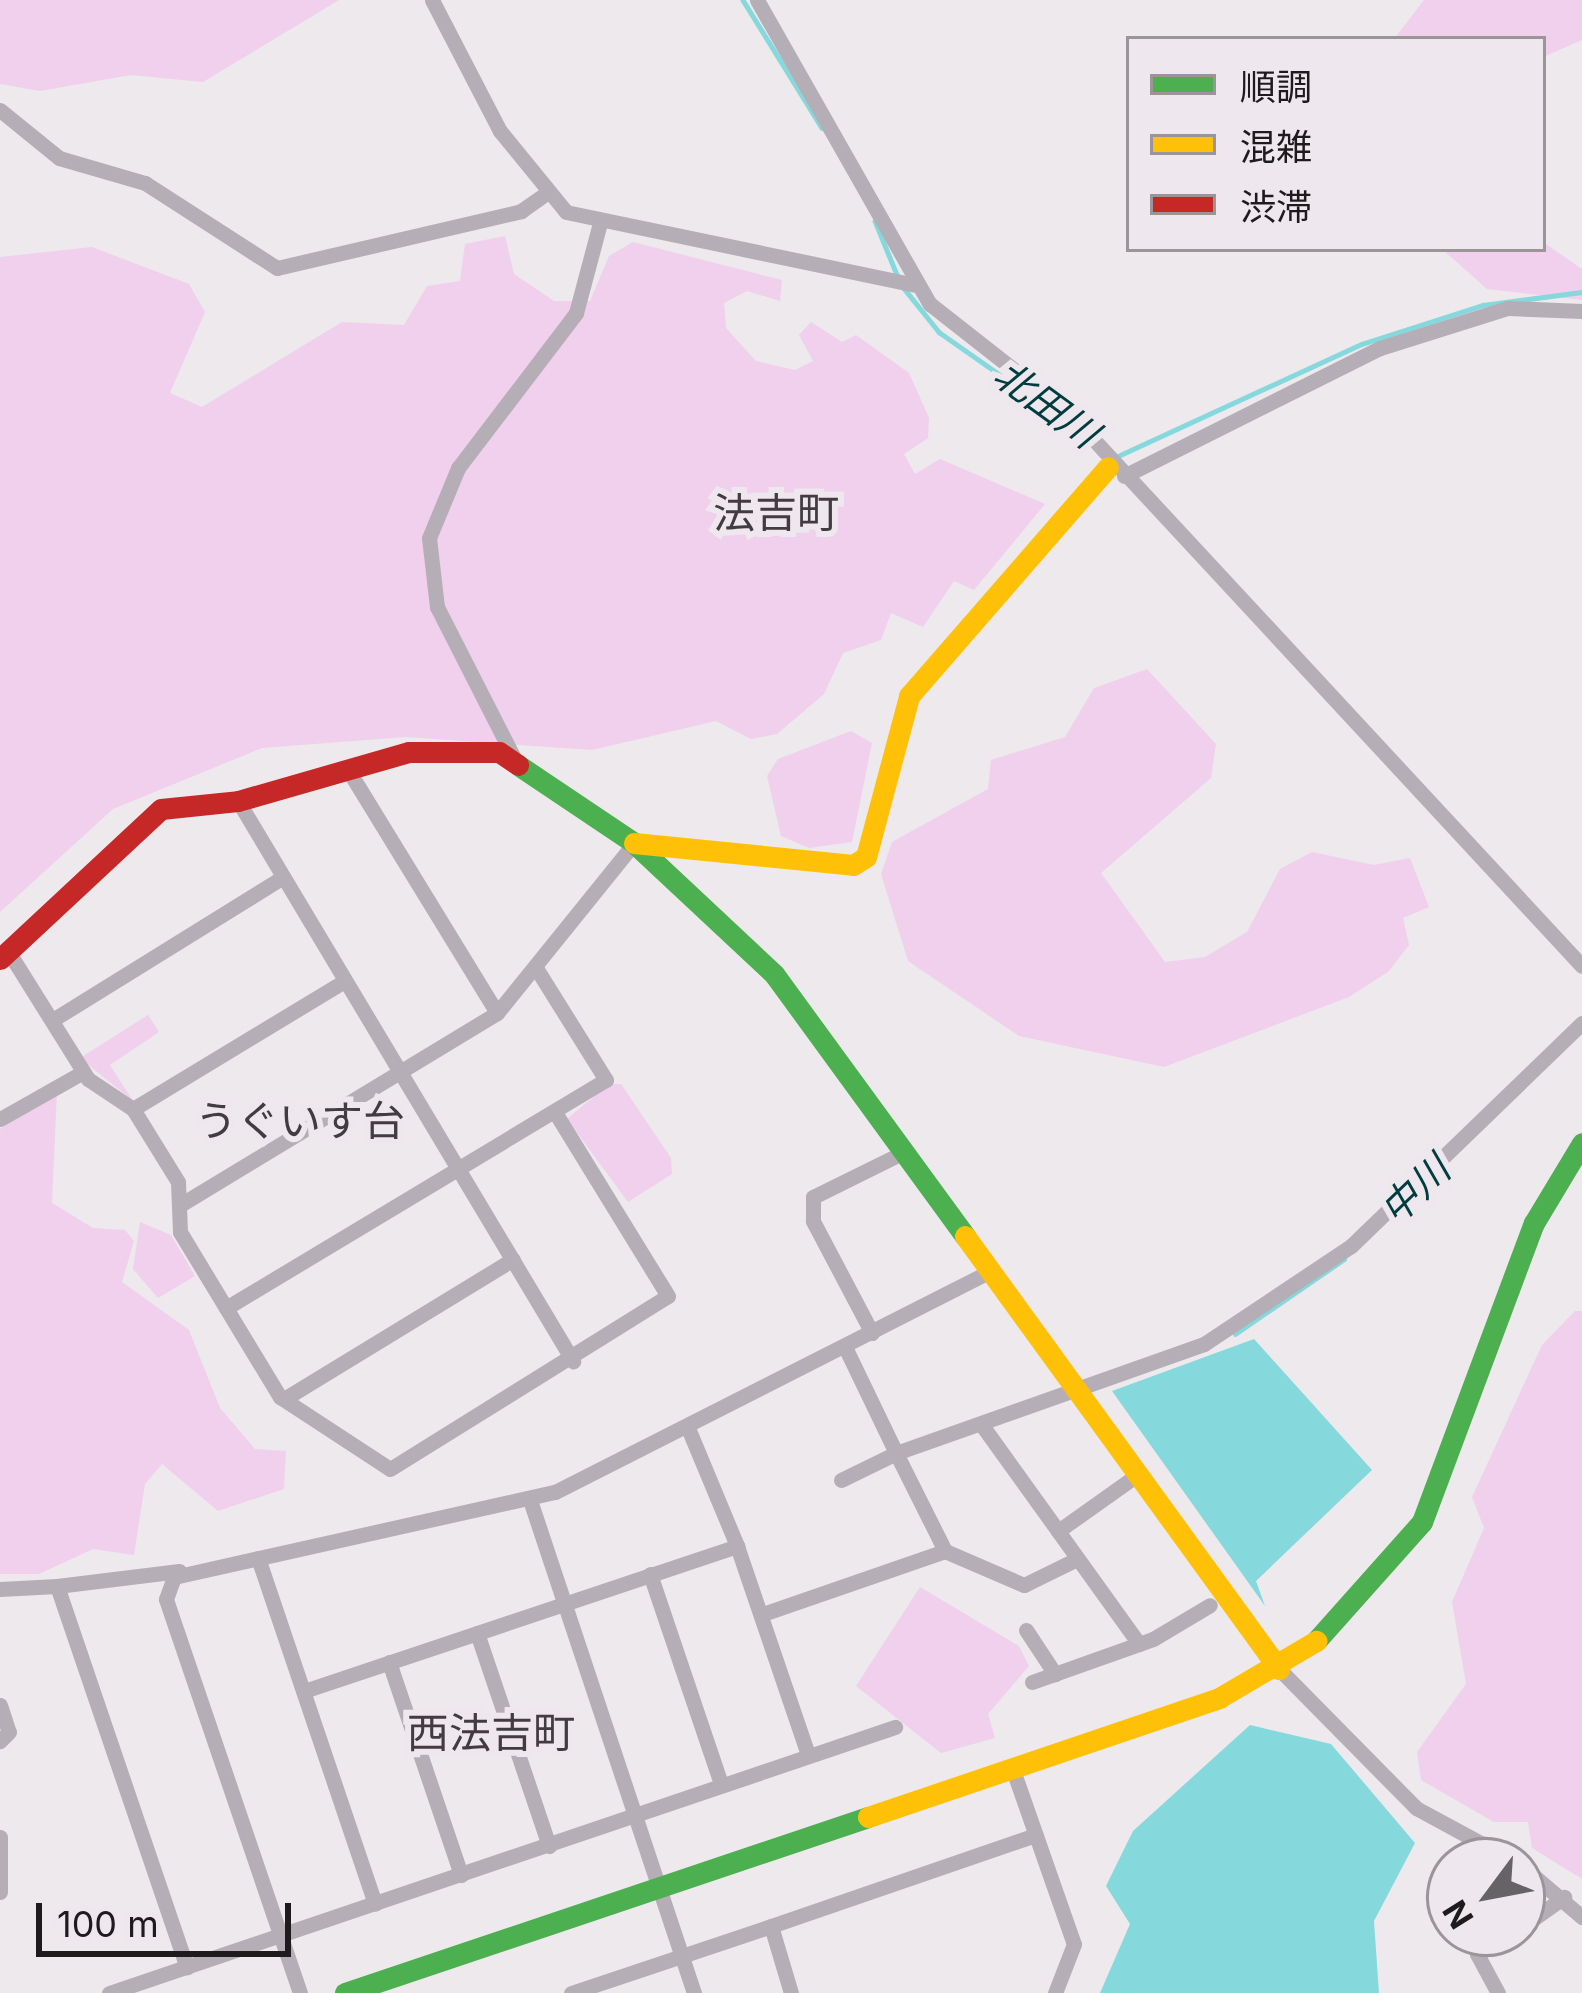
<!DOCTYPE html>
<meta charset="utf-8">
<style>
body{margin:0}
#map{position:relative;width:1582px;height:1993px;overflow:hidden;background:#ede9ed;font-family:Inter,"Noto Sans JP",sans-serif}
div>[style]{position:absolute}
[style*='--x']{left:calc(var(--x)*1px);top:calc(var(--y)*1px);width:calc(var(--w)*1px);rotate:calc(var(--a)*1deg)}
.green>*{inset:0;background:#f0d0ec}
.water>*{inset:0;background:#85d9dc}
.stream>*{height:4.5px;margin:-2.25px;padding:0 2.25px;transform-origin:2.25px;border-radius:2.25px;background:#85d9dc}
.street>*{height:15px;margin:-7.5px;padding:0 7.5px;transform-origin:7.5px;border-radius:7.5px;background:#b6aeb6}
.fast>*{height:21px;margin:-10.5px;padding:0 10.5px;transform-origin:10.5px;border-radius:10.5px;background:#4caf50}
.slow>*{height:21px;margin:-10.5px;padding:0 10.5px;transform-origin:10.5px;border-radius:10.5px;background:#ffc107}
.jam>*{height:21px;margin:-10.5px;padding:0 10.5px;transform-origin:10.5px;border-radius:10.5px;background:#c62828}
span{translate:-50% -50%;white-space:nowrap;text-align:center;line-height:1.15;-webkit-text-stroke:12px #efe7ee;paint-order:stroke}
.water-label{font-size:39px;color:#013d3e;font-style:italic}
.quarter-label{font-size:42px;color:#423c41}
.legend{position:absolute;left:1126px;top:36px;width:420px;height:216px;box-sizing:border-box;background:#efe7ee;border:3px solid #9b959a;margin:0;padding:15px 21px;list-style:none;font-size:36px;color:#1e1b1d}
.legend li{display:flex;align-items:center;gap:24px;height:60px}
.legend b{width:60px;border:3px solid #9b959a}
.north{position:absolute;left:1426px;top:1837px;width:120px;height:120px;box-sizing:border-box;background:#efe7ee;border:3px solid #9b959a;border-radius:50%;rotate:238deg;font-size:33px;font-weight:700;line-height:48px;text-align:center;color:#1e1b1d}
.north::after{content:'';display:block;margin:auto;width:42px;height:54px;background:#666366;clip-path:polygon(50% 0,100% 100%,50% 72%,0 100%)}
.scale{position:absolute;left:36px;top:1903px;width:255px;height:54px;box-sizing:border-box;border:6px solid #1e1b1d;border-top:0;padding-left:15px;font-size:36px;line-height:42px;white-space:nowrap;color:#1e1b1d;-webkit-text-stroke:9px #efe7ee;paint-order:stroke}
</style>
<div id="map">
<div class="green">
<i style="clip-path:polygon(0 0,339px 0,203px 82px,131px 75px,40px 91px,0 84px)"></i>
<i style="clip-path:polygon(1424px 0,1582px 0,1582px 40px,1543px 57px,1543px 39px,1394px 39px)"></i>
<i style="clip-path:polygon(505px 236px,514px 274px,554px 301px,590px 301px,609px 256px,633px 242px,782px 280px,780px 301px,747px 291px,724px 303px,726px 328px,756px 361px,795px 370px,813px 361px,799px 335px,811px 322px,842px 342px,856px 335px,909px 373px,929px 418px,928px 438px,904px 454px,915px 474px,940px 459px,1045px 504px,974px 590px,954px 581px,923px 627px,891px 613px,881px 640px,843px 653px,824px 694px,777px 734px,751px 739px,716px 721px,592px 750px,406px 737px,262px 748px,113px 809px,0 912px,0 257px,92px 247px,189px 284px,205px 312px,170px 393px,202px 407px,342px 322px,404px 325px,427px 286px,460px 281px,465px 244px)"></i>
<i style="clip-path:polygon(1543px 242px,1582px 269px,1582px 300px,1487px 289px,1442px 249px)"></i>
<i style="clip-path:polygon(1147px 669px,1216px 744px,1211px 778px,1101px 873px,1165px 962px,1205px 957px,1247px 932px,1280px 869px,1312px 852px,1374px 865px,1410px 858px,1429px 907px,1403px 918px,1409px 945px,1388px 972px,1349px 997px,1164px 1067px,1019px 1036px,908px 961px,881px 874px,892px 842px,988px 789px,991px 760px,1065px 737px,1094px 688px)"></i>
<i style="clip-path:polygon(851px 731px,872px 743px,852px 842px,809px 848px,781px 836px,767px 776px,778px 759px)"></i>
<i style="clip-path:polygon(148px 1015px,159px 1032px,110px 1065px,133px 1101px,80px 1058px)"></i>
<i style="clip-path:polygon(609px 1084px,621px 1084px,671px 1158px,672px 1174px,628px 1202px,567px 1119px)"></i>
<i style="clip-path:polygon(57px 1092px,52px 1203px,93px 1228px,125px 1230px,134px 1241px,122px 1282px,189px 1330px,220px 1408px,255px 1449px,286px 1451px,284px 1489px,218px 1511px,162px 1464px,145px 1484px,134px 1555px,93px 1549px,39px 1574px,0 1574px,0 1129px)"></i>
<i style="clip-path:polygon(140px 1222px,171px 1235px,195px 1276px,158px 1298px,133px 1269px)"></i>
<i style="clip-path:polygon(1575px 1311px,1582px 1311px,1582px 1879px,1532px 1848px,1528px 1822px,1494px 1822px,1421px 1780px,1417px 1752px,1466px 1684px,1452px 1602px,1484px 1528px,1472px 1497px,1542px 1345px)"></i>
<i style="clip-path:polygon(920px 1587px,1019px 1646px,1029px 1666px,988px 1714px,995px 1738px,941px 1753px,856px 1686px)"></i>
</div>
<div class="water">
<i style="clip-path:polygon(1254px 1339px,1372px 1470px,1256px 1581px,1265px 1606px,1112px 1391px)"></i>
<i style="clip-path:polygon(1250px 1725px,1331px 1744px,1415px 1843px,1374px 1921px,1379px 1993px,1100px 1993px,1130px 1924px,1106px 1886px,1133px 1831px)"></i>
</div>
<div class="stream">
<i style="--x:743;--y:0;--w:150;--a:58.3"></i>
<i style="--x:875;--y:221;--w:61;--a:67.7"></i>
<i style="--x:903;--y:287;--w:58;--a:51.3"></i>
<i style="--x:939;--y:332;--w:159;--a:35"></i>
<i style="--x:1118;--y:456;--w:268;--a:-24.7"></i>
<i style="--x:1362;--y:344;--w:127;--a:-17.9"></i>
<i style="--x:1483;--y:305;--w:100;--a:-7.5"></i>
<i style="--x:1235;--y:1334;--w:132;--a:-34.5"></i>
</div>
<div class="street">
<i style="--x:432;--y:0;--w:148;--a:62.6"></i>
<i style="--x:500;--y:131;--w:104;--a:50.8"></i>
<i style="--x:566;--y:212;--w:357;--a:11.8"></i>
<i style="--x:757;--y:0;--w:350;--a:60.4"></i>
<i style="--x:930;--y:304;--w:177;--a:38.1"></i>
<i style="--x:1069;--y:413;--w:754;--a:47.15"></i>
<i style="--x:0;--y:110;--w:76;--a:39.1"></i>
<i style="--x:59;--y:158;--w:90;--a:16.2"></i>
<i style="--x:145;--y:183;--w:157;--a:32.8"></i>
<i style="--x:277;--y:268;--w:251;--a:-13.1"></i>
<i style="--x:521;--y:211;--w:28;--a:-35"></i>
<i style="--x:1124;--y:476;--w:286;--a:-26.6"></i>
<i style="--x:1380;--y:348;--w:134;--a:-17.4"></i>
<i style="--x:1508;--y:308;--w:74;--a:2.3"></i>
<i style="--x:516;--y:762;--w:174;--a:-117"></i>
<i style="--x:437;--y:607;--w:69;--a:-96.6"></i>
<i style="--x:429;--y:538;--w:76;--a:-67.5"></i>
<i style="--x:458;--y:468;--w:195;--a:-52.7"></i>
<i style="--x:576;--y:313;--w:93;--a:-75.1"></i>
<i style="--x:350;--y:773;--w:281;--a:58.5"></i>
<i style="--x:238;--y:801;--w:653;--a:59.11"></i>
<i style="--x:8;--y:951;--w:151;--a:58"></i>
<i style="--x:88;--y:1079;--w:54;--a:33.7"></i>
<i style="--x:133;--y:1109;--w:86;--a:58.3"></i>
<i style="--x:178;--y:1182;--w:50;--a:87.7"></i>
<i style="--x:180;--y:1232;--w:193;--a:58.8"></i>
<i style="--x:280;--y:1397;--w:131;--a:33.2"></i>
<i style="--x:390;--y:1469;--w:327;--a:-31.9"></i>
<i style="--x:668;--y:1296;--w:217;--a:-121.6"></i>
<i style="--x:54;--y:1019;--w:266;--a:-31.8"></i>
<i style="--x:133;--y:1109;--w:247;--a:-31.2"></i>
<i style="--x:0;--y:1119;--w:95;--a:-29.5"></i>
<i style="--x:180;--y:1205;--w:371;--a:-31.2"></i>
<i style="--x:497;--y:1013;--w:218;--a:-51.1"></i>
<i style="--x:226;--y:1308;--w:443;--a:-31"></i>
<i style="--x:606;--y:1080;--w:132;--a:-122"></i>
<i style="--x:872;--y:1333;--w:127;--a:-117.8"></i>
<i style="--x:813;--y:1221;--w:24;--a:-90"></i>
<i style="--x:813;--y:1197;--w:99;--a:-26.3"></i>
<i style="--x:845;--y:1347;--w:118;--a:64.3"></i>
<i style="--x:896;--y:1453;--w:327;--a:-19.5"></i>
<i style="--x:1204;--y:1344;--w:177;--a:-33.7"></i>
<i style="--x:1351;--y:1246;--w:321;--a:-44"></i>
<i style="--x:284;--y:1399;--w:268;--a:-31.4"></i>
<i style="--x:688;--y:1428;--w:128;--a:67.4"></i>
<i style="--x:984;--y:1428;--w:266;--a:54.3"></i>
<i style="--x:841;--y:1480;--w:61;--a:-26.1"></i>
<i style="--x:896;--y:1453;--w:110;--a:63.4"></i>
<i style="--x:530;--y:1500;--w:520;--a:71.6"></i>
<i style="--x:1058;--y:1531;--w:97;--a:-35.3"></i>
<i style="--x:258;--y:1558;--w:365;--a:71.3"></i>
<i style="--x:650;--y:1574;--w:222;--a:71.3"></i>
<i style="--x:57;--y:1586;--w:123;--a:-7"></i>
<i style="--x:0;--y:1589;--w:57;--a:-3"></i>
<i style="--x:57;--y:1586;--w:403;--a:71.2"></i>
<i style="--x:763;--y:1614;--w:193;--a:-19.1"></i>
<i style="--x:945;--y:1551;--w:86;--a:23.3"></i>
<i style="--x:1024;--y:1585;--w:59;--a:-26.1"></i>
<i style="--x:1026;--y:1630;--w:53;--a:56.6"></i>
<i style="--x:477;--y:1633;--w:225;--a:71.3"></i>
<i style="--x:389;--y:1662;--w:225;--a:71.3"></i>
<i style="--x:1279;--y:1669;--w:195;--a:45.4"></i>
<i style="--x:1416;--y:1808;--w:111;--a:28.4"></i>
<i style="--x:1032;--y:1682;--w:128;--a:-19.6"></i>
<i style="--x:1153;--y:1639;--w:66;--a:-30.8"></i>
<i style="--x:304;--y:1691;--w:457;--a:-18.5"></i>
<i style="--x:737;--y:1546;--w:221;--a:71.2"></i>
<i style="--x:0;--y:1705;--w:28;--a:72"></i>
<i style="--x:9;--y:1732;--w:13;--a:135"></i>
<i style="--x:1013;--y:1770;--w:184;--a:70.7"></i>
<i style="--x:1074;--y:1944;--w:53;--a:111.2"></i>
<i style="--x:0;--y:1837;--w:55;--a:90"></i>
<i style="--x:1522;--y:1866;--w:79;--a:40.4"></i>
<i style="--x:1522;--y:1927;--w:52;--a:-35.5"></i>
<i style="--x:109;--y:1993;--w:830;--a:-18.7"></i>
<i style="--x:300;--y:1993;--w:416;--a:-108.8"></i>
<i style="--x:166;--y:1599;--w:23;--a:-70"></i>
<i style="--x:174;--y:1577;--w:390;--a:-12.6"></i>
<i style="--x:555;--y:1492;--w:487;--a:-26.9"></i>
<i style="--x:571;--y:1993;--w:211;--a:-18.5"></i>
<i style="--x:791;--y:1993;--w:70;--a:-106.6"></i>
<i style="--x:771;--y:1926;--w:280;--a:-19"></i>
<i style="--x:1498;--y:1993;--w:44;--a:-118.3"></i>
<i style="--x:1477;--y:1954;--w:41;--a:-31"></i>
</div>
<div class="fast">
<i style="--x:518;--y:765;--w:140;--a:33.9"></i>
<i style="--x:634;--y:843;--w:192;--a:43.1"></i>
<i style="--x:774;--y:974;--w:324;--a:53.9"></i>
<i style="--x:1316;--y:1641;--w:159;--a:-48.3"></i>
<i style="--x:1422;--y:1522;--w:319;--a:-69.5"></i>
<i style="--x:1534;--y:1223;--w:93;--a:-59"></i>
<i style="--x:345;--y:1993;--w:552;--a:-18.6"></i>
</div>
<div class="slow">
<i style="--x:634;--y:843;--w:220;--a:5.7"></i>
<i style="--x:853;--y:865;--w:15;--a:-32"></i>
<i style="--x:866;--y:857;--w:167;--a:-75"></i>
<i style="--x:909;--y:696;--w:303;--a:-49"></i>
<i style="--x:965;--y:1236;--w:535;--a:54.05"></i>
<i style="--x:868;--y:1817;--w:371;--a:-18.7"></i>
<i style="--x:1219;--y:1698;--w:113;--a:-30.4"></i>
</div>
<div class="jam">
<i style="--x:0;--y:959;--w:220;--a:-43"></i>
<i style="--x:161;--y:809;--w:77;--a:-5.9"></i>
<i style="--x:238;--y:801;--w:178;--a:-16"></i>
<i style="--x:409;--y:752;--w:90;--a:0"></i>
<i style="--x:499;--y:752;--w:23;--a:34"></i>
</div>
<div class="water-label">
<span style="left:1046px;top:404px;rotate:36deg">北田川</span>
<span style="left:1415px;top:1190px;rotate:-44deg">中川</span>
</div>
<div class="quarter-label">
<span style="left:776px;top:513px">法吉町</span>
<span style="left:300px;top:1121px">うぐいす台</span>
<span style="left:491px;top:1733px">西法吉町</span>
</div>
<ul class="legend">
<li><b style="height:15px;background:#4caf50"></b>順調</li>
<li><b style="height:15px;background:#ffc107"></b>混雑</li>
<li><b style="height:15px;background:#c62828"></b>渋滞</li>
</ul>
<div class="north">N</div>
<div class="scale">100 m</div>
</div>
